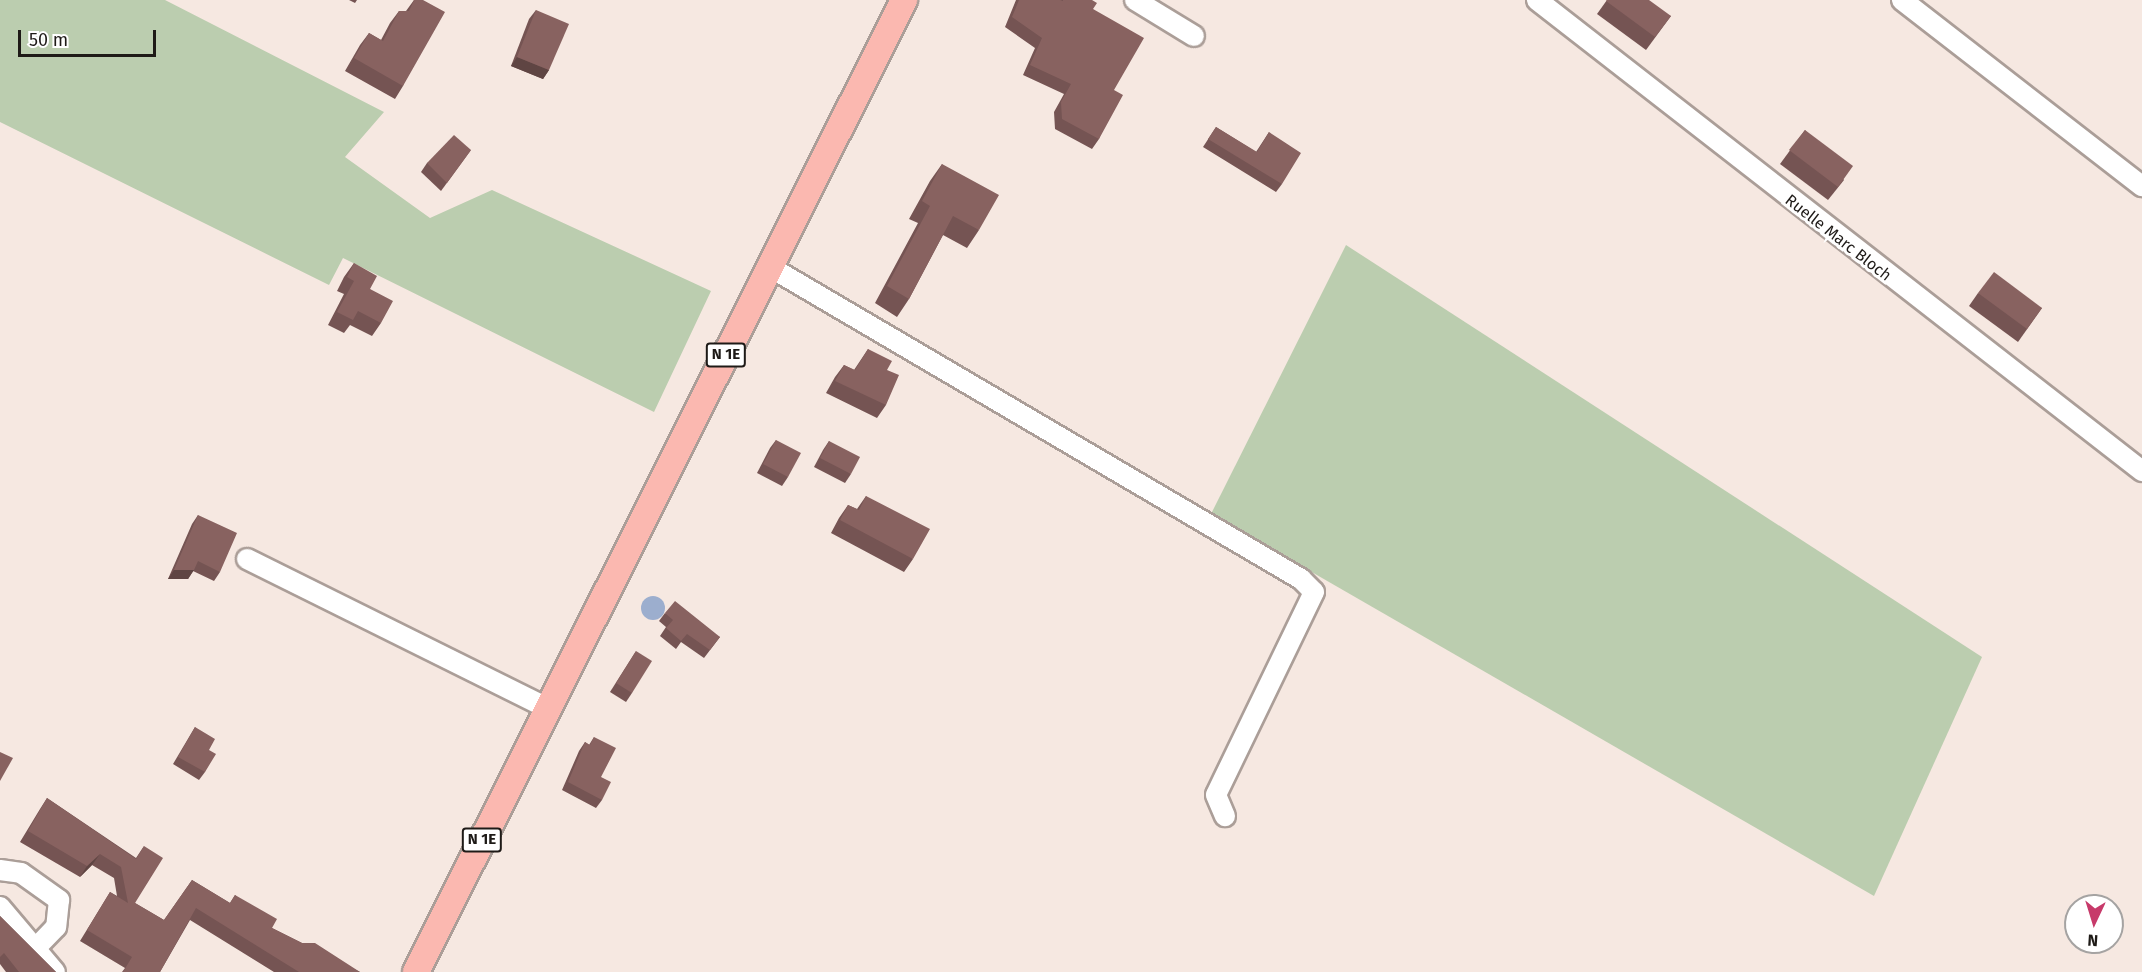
<!DOCTYPE html>
<style>
body{margin:0}
#map{position:relative;width:2142px;height:972px;overflow:hidden;background:#f6e8e1;font-family:"Fira Sans",sans-serif}
div>[style]{position:absolute}
[style*='--x']{left:calc(var(--x)*1px);top:calc(var(--y)*1px);width:calc(var(--w)*1px);rotate:calc(var(--a)*1deg)}
.green>*{inset:0;background:#bbcdaf}
.water>*{inset:0;background:#9caece}
.round{border-radius:50%}
.roads{filter:drop-shadow(2px 0 #ab9e98) drop-shadow(-2px 0 #ab9e98) drop-shadow(0 2px #ab9e98) drop-shadow(0 -2px #ab9e98)}
.minor>*{height:20px;margin:-10px;padding:0 10px;transform-origin:10px;border-radius:10px;background:#fff}
.major>*{height:26px;margin:-13px;padding:0 13px;transform-origin:13px;border-radius:13px;background:#fbb8b0}
.wall>*{inset:0;background:#755453}
.shaded-wall>*{inset:0;background:#5f4543}
.building>*{inset:0;background:#886260}
span{translate:-50% -50%;white-space:nowrap;text-align:center;line-height:1.15;-webkit-text-stroke:6px #fff;paint-order:stroke}
.shield-label span{padding:2px 4px;background:#fff;border:2px solid;border-radius:4px;-webkit-text-stroke-width:0}
.shield-label{font-size:15px;color:#1e1a17;font-weight:700}
.street-label{font-size:16px;color:#1e1a17}
.north{position:absolute;left:2064px;top:894px;width:60px;height:60px;box-sizing:border-box;background:#fff;border:2px solid #a5a3a2;border-radius:50%;rotate:184deg;font-size:16px;font-weight:700;line-height:24px;text-align:center;color:#1e1a17}
.north::after{content:'';display:block;margin:auto;width:21px;height:27px;background:#c73a6a;clip-path:polygon(50% 0,100% 100%,50% 72%,0 100%)}
.scale{position:absolute;left:18px;top:30px;width:138px;height:27px;box-sizing:border-box;border:3px solid #1e1a17;border-top:0;padding-left:8px;font-size:18px;line-height:21px;white-space:nowrap;color:#1e1a17;-webkit-text-stroke:4px #fff;paint-order:stroke}
</style>
<div id="map">
<div class="green">
<i style="clip-path:polygon(0 0,165px 0,384px 112px,345px 157px,430px 218px,492px 190px,711px 291px,654px 412px,343px 258px,329px 285px,0 122px)"></i>
<i style="clip-path:polygon(1346px 245px,1982px 657px,1874px 896px,1211px 514px)"></i>
</div>
<div class="water">
<i class="round" style="left:641px;top:596px;width:24px;height:24px"></i>
</div>
<div class="roads">
<div class="minor">
<i style="--x:1135;--y:0;--w:69;--a:31.4"></i>
<i style="--x:1537;--y:0;--w:767;--a:37.9"></i>
<i style="--x:1902;--y:0;--w:304;--a:37.8"></i>
<i style="--x:770;--y:267;--w:616;--a:30.44"></i>
<i style="--x:1301;--y:579;--w:18;--a:45"></i>
<i style="--x:1314;--y:592;--w:225;--a:115.8"></i>
<i style="--x:1216;--y:795;--w:23;--a:67"></i>
<i style="--x:247;--y:559;--w:337;--a:26.4"></i>
<i style="--x:0;--y:870;--w:21;--a:8"></i>
<i style="--x:21;--y:873;--w:47;--a:35.4"></i>
<i style="--x:59;--y:900;--w:27;--a:96"></i>
<i style="--x:56;--y:927;--w:29;--a:134"></i>
<i style="--x:0;--y:907;--w:85;--a:49.8"></i>
</div>
<div class="major">
<i style="--x:416;--y:972;--w:1088;--a:-63.34"></i>
</div>
</div>
<div class="wall">
<i style="clip-path:polygon(349px 0,357px 0,355px 3px)"></i>
<i style="clip-path:polygon(414px 0,423px 0,403px 86px,395px 99px,345px 71px,360px 45px,369px 33px,381px 40px,390px 23px,399px 11px,406px 11px)"></i>
<i style="clip-path:polygon(1016px 0,1092px 0,1093px 9px,1114px 90px,1099px 139px,1092px 149px,1055px 129px,1054px 112px,1064px 94px,1023px 75px,1035px 48px,1005px 27px)"></i>
<i style="clip-path:polygon(1607px 0,1671px 16px,1646px 50px,1597px 14px)"></i>
<i style="clip-path:polygon(536px 10px,549px 70px,543px 79px,511px 66px,529px 19px)"></i>
<i style="clip-path:polygon(1216px 127px,1256px 152px,1269px 132px,1282px 184px,1276px 192px,1203px 147px)"></i>
<i style="clip-path:polygon(1805px 130px,1844px 180px,1828px 200px,1780px 164px)"></i>
<i style="clip-path:polygon(471px 150px,441px 191px,421px 172px,427px 163px)"></i>
<i style="clip-path:polygon(942px 164px,979px 230px,967px 248px,943px 235px,909px 299px,897px 317px,875px 303px,918px 223px,909px 219px,930px 181px)"></i>
<i style="clip-path:polygon(354px 263px,370px 289px,381px 323px,372px 336px,350px 325px,344px 333px,328px 325px,344px 294px,337px 291px,344px 277px)"></i>
<i style="clip-path:polygon(1978px 293px,2042px 308px,2018px 342px,1969px 306px)"></i>
<i style="clip-path:polygon(868px 349px,887px 370px,886px 405px,877px 418px,826px 393px,835px 377px,844px 365px,854px 370px)"></i>
<i style="clip-path:polygon(776px 440px,788px 477px,782px 486px,757px 473px,770px 448px)"></i>
<i style="clip-path:polygon(829px 441px,851px 474px,845px 483px,814px 467px,823px 450px)"></i>
<i style="clip-path:polygon(866px 496px,913px 559px,904px 572px,831px 533px,839px 518px,848px 505px,857px 509px)"></i>
<i style="clip-path:polygon(198px 515px,220px 572px,214px 581px,193px 571px,188px 579px,168px 579px,192px 524px)"></i>
<i style="clip-path:polygon(665px 613px,720px 637px,704px 658px,681px 642px,676px 649px,660px 636px,666px 627px,659px 621px)"></i>
<i style="clip-path:polygon(636px 651px,632px 693px,626px 702px,610px 692px)"></i>
<i style="clip-path:polygon(195px 727px,209px 750px,205px 772px,199px 780px,173px 764px)"></i>
<i style="clip-path:polygon(594px 737px,601px 777px,602px 800px,596px 808px,562px 790px,579px 751px,585px 742px,589px 745px)"></i>
<i style="clip-path:polygon(47px 798px,136px 858px,144px 846px,135px 903px,164px 920px,192px 880px,230px 903px,235px 895px,272px 928px,360px 972px,274px 972px,190px 920px,160px 972px,122px 972px,125px 968px,80px 941px,110px 892px,117px 896px,114px 878px,92px 865px,80px 877px,20px 842px,40px 809px)"></i>
<i style="clip-path:polygon(0 916px,56px 972px,6px 972px,0 964px)"></i>
</div>
<div class="shaded-wall">
<i style="clip-path:polygon(517px 57px,549px 70px,543px 79px,511px 66px)"></i>
<i style="clip-path:polygon(174px 570px,194px 570px,188px 579px,168px 579px)"></i>
<i style="clip-path:polygon(100px 854px,92px 865px,80px 877px,87px 866px)"></i>
</div>
<div class="building">
<i style="clip-path:polygon(414px 0,423px 0,445px 12px,403px 86px,354px 58px,369px 33px,383px 41px,399px 11px,409px 11px)"></i>
<i style="clip-path:polygon(1019px 0,1060px 0,1063px 1px,1063px 0,1092px 0,1097px 3px,1093px 9px,1144px 38px,1114px 90px,1123px 95px,1099px 139px,1062px 119px,1061px 102px,1071px 84px,1030px 65px,1042px 38px,1012px 17px)"></i>
<i style="clip-path:polygon(1607px 0,1649px 0,1671px 16px,1655px 37px,1606px 1px)"></i>
<i style="clip-path:polygon(536px 10px,569px 24px,549px 70px,517px 57px)"></i>
<i style="clip-path:polygon(1216px 127px,1257px 152px,1269px 132px,1301px 153px,1282px 184px,1208px 139px)"></i>
<i style="clip-path:polygon(1805px 130px,1853px 166px,1838px 187px,1789px 150px)"></i>
<i style="clip-path:polygon(454px 135px,471px 150px,447px 183px,427px 163px)"></i>
<i style="clip-path:polygon(942px 164px,999px 195px,979px 230px,953px 216px,909px 299px,887px 286px,930px 206px,922px 201px)"></i>
<i style="clip-path:polygon(354px 263px,377px 276px,370px 289px,393px 301px,381px 323px,358px 311px,353px 320px,337px 312px,354px 281px,347px 277px)"></i>
<i style="clip-path:polygon(1994px 272px,2042px 308px,2027px 329px,1978px 293px)"></i>
<i style="clip-path:polygon(868px 349px,892px 361px,887px 370px,899px 375px,886px 405px,835px 381px,844px 365px,855px 370px)"></i>
<i style="clip-path:polygon(776px 440px,801px 453px,788px 477px,763px 464px)"></i>
<i style="clip-path:polygon(829px 441px,860px 457px,851px 474px,820px 458px)"></i>
<i style="clip-path:polygon(866px 496px,930px 529px,913px 559px,840px 520px,848px 505px,859px 510px)"></i>
<i style="clip-path:polygon(198px 515px,237px 533px,220px 572px,198px 561px,194px 570px,174px 570px)"></i>
<i style="clip-path:polygon(675px 601px,720px 637px,710px 650px,687px 634px,681px 641px,666px 628px,673px 620px,665px 613px)"></i>
<i style="clip-path:polygon(636px 651px,652px 661px,632px 693px,616px 683px)"></i>
<i style="clip-path:polygon(195px 727px,215px 739px,209px 750px,216px 754px,205px 772px,178px 757px)"></i>
<i style="clip-path:polygon(594px 737px,616px 748px,601px 777px,611px 782px,602px 800px,568px 782px,585px 742px,590px 745px)"></i>
<i style="clip-path:polygon(0 752px,13px 758px,0 781px)"></i>
<i style="clip-path:polygon(47px 798px,136px 859px,144px 846px,163px 858px,135px 903px,164px 920px,192px 880px,230px 903px,235px 895px,277px 919px,272px 928px,302px 943px,315px 943px,360px 972px,299px 972px,196px 908px,160px 972px,123px 972px,132px 957px,87px 930px,110px 892px,128px 903px,121px 867px,100px 854px,87px 866px,28px 831px)"></i>
<i style="clip-path:polygon(0 916px,56px 972px,19px 972px,4px 953px,0 957px)"></i>
</div>
<div class="shield-label">
<span style="left:726px;top:355px">N 1E</span>
<span style="left:482px;top:840px">N 1E</span>
</div>
<div class="street-label">
<span style="left:1838px;top:238px;rotate:38deg">Ruelle Marc Bloch</span>
</div>
<div class="north">N</div>
<div class="scale">50 m</div>
</div>
